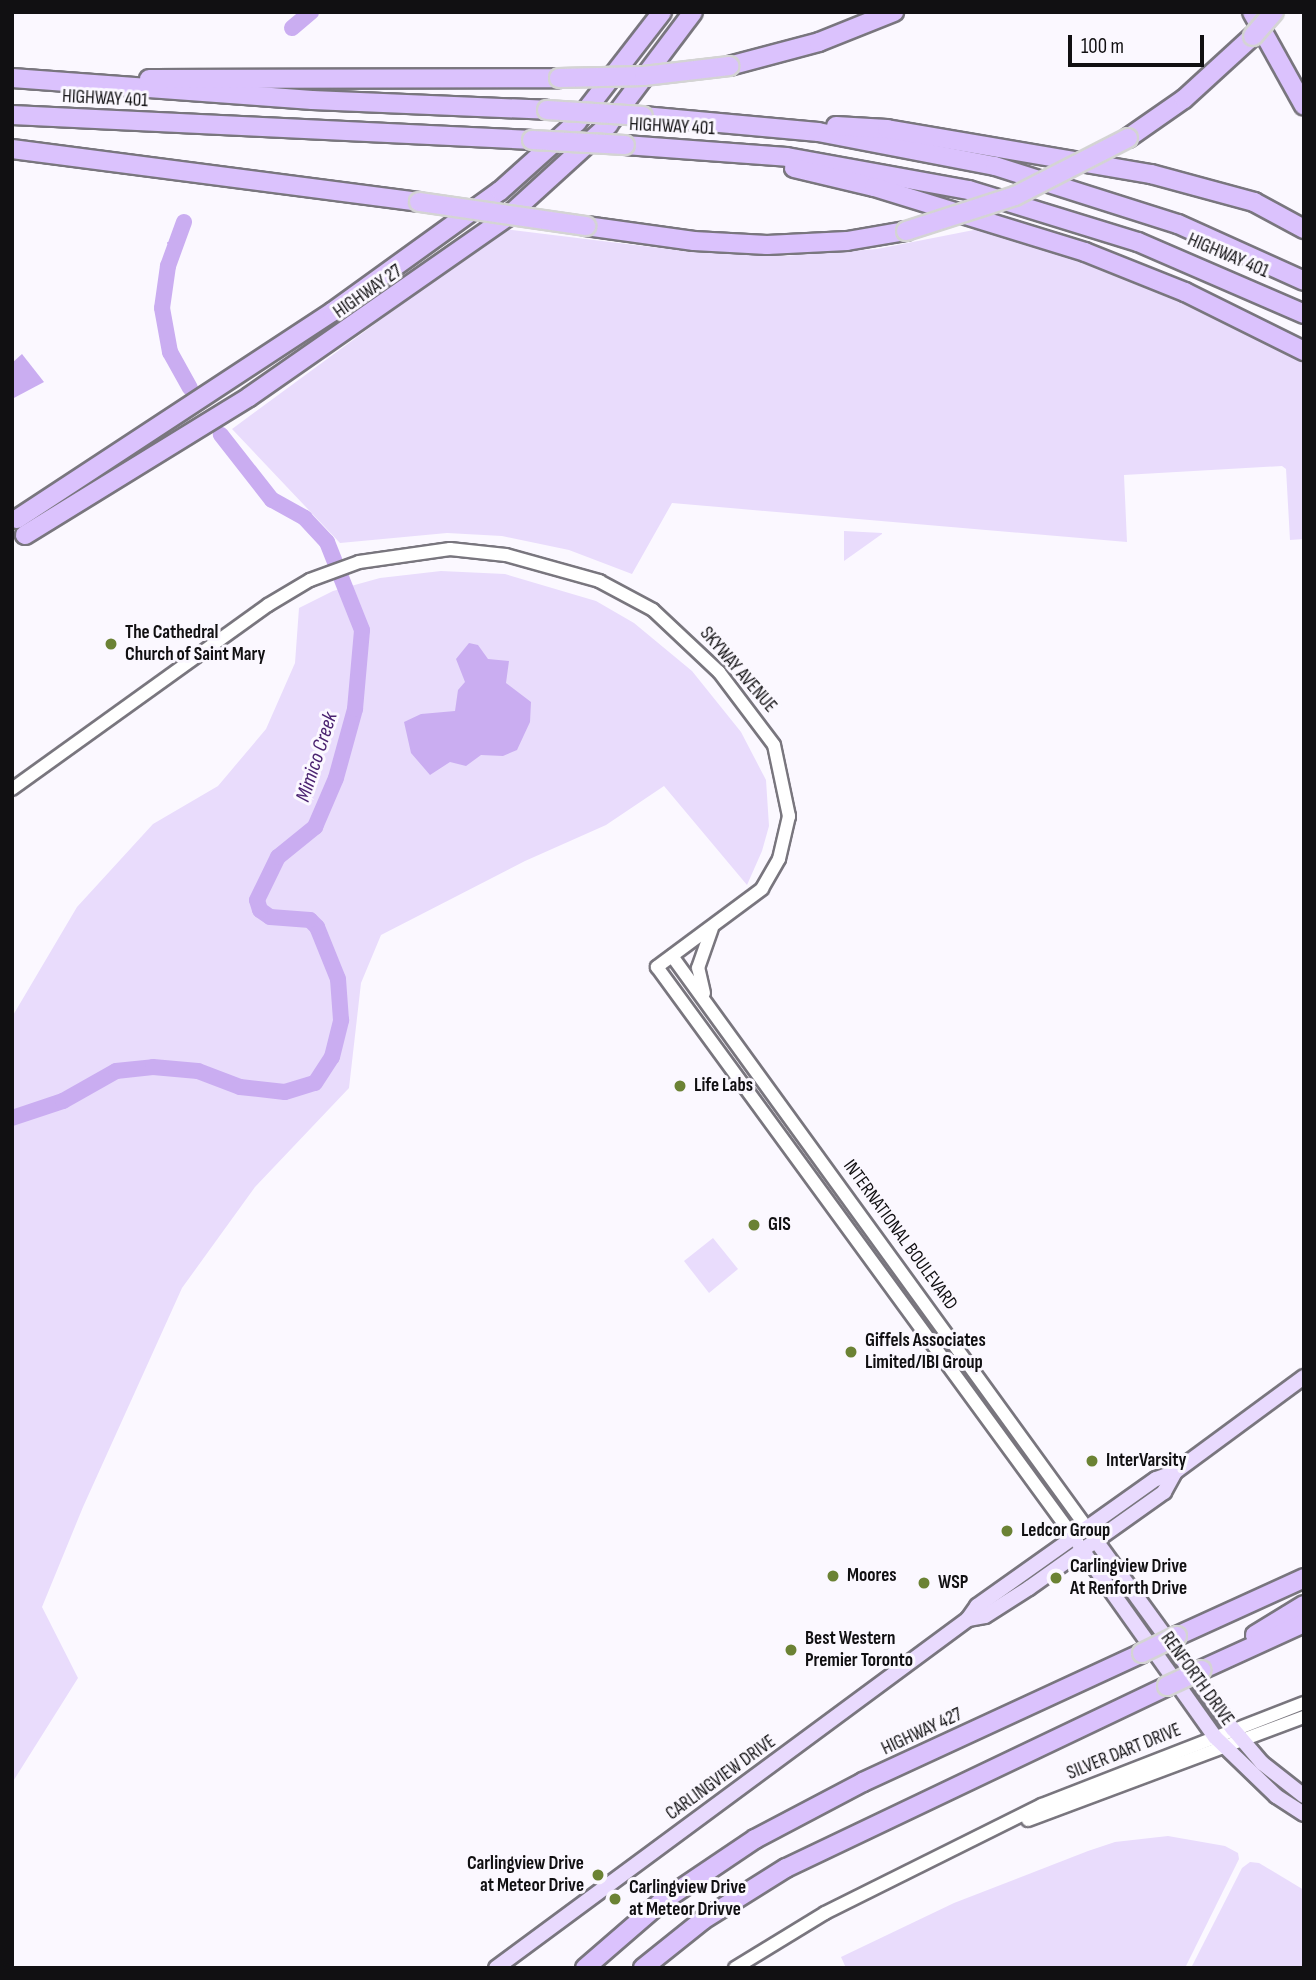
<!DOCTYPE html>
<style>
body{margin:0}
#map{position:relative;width:1316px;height:1980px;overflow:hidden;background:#fbf8ff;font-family:"Sofia Sans Condensed",sans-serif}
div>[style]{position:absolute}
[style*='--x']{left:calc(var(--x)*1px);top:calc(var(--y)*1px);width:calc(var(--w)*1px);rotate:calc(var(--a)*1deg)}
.green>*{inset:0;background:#e9dcfc}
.water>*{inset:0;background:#caadf1}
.stream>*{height:2.5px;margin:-1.25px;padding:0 1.25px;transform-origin:1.25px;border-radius:1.25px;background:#caadf1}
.river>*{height:16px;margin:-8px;padding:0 8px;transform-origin:8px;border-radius:8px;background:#caadf1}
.roads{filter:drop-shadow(2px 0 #79767e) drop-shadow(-2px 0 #79767e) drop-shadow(0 2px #79767e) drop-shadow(0 -2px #79767e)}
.minor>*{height:12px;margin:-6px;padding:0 6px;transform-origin:6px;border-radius:6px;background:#fff}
.major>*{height:14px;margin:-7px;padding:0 7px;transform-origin:7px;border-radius:7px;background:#e9dafe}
.highway>*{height:18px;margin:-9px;padding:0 9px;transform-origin:9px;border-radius:9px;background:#dbc2fd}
.bridges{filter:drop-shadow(2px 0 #d4d4d4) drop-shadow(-2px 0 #d4d4d4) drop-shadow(0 2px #d4d4d4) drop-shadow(0 -2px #d4d4d4)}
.highway-bridge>*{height:18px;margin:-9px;padding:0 9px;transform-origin:9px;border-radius:9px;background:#dbc2fd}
.dots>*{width:19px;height:19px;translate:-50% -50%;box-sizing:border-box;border:4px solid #fbf8ff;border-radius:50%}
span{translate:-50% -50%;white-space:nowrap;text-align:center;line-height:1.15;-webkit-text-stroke:6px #fbf8ff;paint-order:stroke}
.street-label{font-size:19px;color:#111012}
.poi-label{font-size:19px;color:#111012;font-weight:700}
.left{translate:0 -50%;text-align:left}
.right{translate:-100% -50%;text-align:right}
.water-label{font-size:21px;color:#4a2270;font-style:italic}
.frame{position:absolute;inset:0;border:14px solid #111012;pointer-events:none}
.scale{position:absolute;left:1068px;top:35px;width:136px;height:32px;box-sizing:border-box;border:4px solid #111012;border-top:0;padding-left:9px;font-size:21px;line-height:24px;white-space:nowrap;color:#111012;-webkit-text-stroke:5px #fbf8ff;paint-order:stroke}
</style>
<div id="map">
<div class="green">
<i style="clip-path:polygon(984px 228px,1152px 285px,1304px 356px,1304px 539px,1290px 540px,1286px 469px,1282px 466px,1124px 475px,1127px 542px,672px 503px,632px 574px,569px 550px,502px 536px,447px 533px,340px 543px,232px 429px,504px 229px,692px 252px,784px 256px,877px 249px)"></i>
<i style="clip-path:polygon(844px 531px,882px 533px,882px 534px,844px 561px)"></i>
<i style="clip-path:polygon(441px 571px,505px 574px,596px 601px,634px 623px,692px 671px,741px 732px,766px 780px,769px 826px,762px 851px,747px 885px,664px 786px,606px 825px,525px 861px,381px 935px,361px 983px,349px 1088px,255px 1187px,182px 1288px,83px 1507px,42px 1607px,78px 1678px,12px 1783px,12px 1017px,77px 907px,153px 824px,218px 786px,266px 729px,295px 663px,299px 608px,333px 591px,380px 578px)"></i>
<i style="clip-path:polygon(713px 1238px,738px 1269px,709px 1293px,684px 1261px)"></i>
<i style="clip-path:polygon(1168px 1836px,1225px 1846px,1238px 1853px,1239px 1859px,1185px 1968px,846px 1968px,841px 1957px,954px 1903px,1088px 1851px,1115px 1842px)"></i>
<i style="clip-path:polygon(1250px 1862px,1259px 1863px,1304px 1890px,1304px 1968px,1191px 1968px,1242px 1868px)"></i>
</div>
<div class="water">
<i style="clip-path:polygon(22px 354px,44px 382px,12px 399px,12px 363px)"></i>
<i style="clip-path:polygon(469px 643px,478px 645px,488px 659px,509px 661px,506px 683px,531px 702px,530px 722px,517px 750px,503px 756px,481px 755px,466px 766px,450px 762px,430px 775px,411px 753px,404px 722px,421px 714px,455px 711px,458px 690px,465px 682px,456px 659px)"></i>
</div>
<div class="stream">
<i style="--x:168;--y:243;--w:9;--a:0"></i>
</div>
<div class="river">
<i style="--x:292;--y:28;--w:25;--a:-40"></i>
<i style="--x:184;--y:222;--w:47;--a:110"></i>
<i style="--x:168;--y:266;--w:42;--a:98.1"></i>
<i style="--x:162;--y:308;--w:45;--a:79.7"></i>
<i style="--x:170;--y:352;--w:41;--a:60.9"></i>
<i style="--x:12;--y:1118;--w:54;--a:-18.4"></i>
<i style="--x:63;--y:1101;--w:61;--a:-29.5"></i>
<i style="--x:116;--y:1071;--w:37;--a:-6"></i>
<i style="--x:153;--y:1067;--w:45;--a:5.1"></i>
<i style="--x:198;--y:1071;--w:45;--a:20.9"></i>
<i style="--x:240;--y:1087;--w:45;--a:6.3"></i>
<i style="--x:285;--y:1092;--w:31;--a:-17"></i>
<i style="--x:315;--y:1083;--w:31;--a:-57"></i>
<i style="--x:332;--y:1057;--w:38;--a:-76"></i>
<i style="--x:341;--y:1020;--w:41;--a:-94.2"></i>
<i style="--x:338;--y:979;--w:56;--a:-112"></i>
<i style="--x:317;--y:927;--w:10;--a:-135"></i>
<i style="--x:310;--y:920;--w:40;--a:-175.7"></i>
<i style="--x:270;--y:917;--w:12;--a:-145"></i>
<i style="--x:260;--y:910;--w:10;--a:-107"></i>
<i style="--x:257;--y:900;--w:48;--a:-64"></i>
<i style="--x:278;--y:857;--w:48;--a:-39"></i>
<i style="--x:315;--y:827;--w:53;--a:-66.8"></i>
<i style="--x:336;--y:778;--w:72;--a:-74.6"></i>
<i style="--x:355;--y:709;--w:79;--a:-84.9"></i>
<i style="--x:362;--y:630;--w:95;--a:-111.7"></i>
<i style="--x:327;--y:542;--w:33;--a:-133"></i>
<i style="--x:305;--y:518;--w:38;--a:-151"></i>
<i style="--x:272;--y:500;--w:83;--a:-128.1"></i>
</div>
<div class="roads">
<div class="minor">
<i style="--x:12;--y:789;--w:315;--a:-35.7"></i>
<i style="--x:268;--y:605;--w:49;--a:-30.8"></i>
<i style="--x:310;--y:580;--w:52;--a:-20.2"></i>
<i style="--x:359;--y:562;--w:92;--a:-8.1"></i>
<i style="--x:450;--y:549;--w:56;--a:6.1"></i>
<i style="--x:506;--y:555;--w:97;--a:15.6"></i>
<i style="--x:599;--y:581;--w:61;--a:28.2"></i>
<i style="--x:653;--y:610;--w:91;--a:43.2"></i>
<i style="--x:719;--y:672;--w:91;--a:53"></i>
<i style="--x:774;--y:745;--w:73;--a:78.1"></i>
<i style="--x:789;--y:816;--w:44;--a:103.1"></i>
<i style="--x:779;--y:859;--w:34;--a:120"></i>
<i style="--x:762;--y:889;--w:131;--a:143.4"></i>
<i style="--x:657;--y:967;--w:713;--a:53.84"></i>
<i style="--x:672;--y:956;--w:715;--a:54.04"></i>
<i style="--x:704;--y:993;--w:26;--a:-103"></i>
<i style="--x:698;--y:968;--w:42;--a:-70.7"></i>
<i style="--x:1028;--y:1820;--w:295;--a:-20.5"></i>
<i style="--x:735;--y:1968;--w:105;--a:-31.4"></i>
<i style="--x:825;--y:1913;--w:242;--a:-26.5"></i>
<i style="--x:1042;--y:1805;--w:281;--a:-21.3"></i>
</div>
<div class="major">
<i style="--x:1094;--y:1538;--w:236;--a:54"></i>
<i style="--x:1233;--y:1729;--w:45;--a:49.5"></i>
<i style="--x:1262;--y:1763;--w:53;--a:38.2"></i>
<i style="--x:1080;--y:1547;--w:233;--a:54.6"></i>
<i style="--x:1215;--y:1737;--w:85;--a:44"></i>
<i style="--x:1276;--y:1796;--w:33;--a:33"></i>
<i style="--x:968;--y:1619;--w:17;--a:-10"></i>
<i style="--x:985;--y:1616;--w:52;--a:-32.5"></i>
<i style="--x:1029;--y:1588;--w:166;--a:-35.4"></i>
<i style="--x:1164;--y:1492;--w:23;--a:-61"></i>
<i style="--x:496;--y:1968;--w:587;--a:-36.48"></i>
<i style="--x:968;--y:1619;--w:16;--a:-55"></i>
<i style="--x:977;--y:1606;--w:219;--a:-35.4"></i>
<i style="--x:1156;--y:1479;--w:20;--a:-20"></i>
<i style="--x:1175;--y:1472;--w:160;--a:-36.4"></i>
</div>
<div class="highway">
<i style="--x:1252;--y:12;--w:107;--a:61"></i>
<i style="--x:729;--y:66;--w:93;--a:-14.9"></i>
<i style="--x:819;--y:42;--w:81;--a:-21.8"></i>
<i style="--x:12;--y:78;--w:301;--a:4.2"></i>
<i style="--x:312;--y:100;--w:235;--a:2.4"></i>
<i style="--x:149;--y:79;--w:410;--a:-0.1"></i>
<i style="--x:12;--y:115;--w:521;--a:2.75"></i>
<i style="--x:643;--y:116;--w:176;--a:5.2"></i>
<i style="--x:818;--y:132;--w:180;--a:10.9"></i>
<i style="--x:995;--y:166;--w:192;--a:17.6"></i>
<i style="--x:1178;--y:224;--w:138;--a:24.3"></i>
<i style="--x:836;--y:126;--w:51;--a:3.4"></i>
<i style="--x:887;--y:129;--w:268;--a:9.7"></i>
<i style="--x:1151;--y:174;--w:107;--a:15.2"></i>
<i style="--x:1254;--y:202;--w:57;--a:28.4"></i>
<i style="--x:1128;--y:138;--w:68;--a:-34.9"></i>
<i style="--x:1184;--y:99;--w:93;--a:-42.4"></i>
<i style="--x:625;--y:145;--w:162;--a:4.2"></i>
<i style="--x:787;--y:157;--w:185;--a:10.3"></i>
<i style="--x:969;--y:190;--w:177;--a:17.1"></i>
<i style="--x:1138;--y:242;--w:181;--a:23.4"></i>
<i style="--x:12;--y:149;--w:410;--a:7.4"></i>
<i style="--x:794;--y:168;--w:82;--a:13.4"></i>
<i style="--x:874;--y:187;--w:221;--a:17.1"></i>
<i style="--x:1085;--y:252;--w:108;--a:21.8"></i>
<i style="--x:1185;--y:292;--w:133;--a:26.4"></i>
<i style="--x:586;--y:226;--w:109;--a:7.9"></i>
<i style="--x:694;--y:241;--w:73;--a:3.1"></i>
<i style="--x:767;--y:245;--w:80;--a:-2.9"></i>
<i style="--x:847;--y:241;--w:60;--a:-9.6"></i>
<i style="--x:17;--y:519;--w:377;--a:-33.3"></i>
<i style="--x:332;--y:312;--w:207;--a:-35.8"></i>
<i style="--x:500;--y:191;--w:103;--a:-41.9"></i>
<i style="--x:577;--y:122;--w:139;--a:-52.3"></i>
<i style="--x:25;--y:535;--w:263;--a:-31.6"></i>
<i style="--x:249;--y:397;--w:315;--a:-34.9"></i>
<i style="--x:507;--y:217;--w:137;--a:-42.3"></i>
<i style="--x:608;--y:125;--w:141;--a:-53"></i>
<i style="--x:1255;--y:1635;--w:57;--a:-31.5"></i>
<i style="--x:1177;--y:1636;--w:140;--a:-24.5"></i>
<i style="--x:1201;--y:1670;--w:113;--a:-24.5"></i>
<i style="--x:585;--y:1968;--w:99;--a:-40.9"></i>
<i style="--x:660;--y:1903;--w:115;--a:-34"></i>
<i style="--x:755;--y:1839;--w:122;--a:-27.8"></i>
<i style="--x:863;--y:1782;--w:307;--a:-24.8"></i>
<i style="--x:643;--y:1968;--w:77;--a:-38.7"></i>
<i style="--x:703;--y:1920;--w:98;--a:-32.1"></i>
<i style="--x:786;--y:1868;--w:422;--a:-25.5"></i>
</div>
</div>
<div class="bridges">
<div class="highway-bridge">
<i style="--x:1253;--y:36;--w:32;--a:-49"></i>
<i style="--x:559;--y:78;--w:85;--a:-1.3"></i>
<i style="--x:644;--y:76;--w:86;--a:-6.7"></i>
<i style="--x:547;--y:110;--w:96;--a:3.6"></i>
<i style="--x:532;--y:140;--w:93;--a:3.1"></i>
<i style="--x:419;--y:202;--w:169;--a:8.2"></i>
<i style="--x:906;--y:231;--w:114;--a:-17.8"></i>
<i style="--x:1015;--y:196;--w:127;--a:-27.2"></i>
<i style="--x:1142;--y:1653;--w:39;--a:-26"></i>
<i style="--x:1167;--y:1686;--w:38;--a:-25"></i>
</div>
</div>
<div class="dots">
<i style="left:111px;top:644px;background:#6b8234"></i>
<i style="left:680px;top:1086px;background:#6b8234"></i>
<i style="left:754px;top:1225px;background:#6b8234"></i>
<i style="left:851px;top:1352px;background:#6b8234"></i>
<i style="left:1092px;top:1461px;background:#6b8234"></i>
<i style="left:1007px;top:1531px;background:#6b8234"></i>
<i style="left:833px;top:1576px;background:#6b8234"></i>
<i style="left:1056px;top:1578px;background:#6b8234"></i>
<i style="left:924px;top:1583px;background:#6b8234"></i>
<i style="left:791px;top:1650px;background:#6b8234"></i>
<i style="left:598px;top:1875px;background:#6b8234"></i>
<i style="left:615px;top:1899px;background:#6b8234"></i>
</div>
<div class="street-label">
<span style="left:105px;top:99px;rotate:3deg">HIGHWAY 401</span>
<span style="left:672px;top:127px;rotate:3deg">HIGHWAY 401</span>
<span style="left:1228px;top:256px;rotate:23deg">HIGHWAY 401</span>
<span style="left:368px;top:292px;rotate:-35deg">HIGHWAY 27</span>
<span style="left:738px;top:670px;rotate:49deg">SKYWAY AVENUE</span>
<span style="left:900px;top:1235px;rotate:54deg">INTERNATIONAL BOULEVARD</span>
<span style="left:1197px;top:1679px;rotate:54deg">RENFORTH DRIVE</span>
<span style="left:922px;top:1732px;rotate:-25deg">HIGHWAY 427</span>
<span style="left:1124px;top:1752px;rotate:-22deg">SILVER DART DRIVE</span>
<span style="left:721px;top:1778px;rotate:-36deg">CARLINGVIEW DRIVE</span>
</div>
<div class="poi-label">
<span class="left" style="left:125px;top:644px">The Cathedral<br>Church of Saint Mary</span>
<span class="left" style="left:694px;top:1086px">Life Labs</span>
<span class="left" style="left:768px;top:1225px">GIS</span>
<span class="left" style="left:865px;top:1352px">Giffels Associates<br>Limited/IBI Group</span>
<span class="left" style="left:1106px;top:1461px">InterVarsity</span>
<span class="left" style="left:1021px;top:1531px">Ledcor Group</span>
<span class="left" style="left:1070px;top:1578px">Carlingview Drive<br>At Renforth Drive</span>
<span class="left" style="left:847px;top:1576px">Moores</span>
<span class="left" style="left:938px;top:1583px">WSP</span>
<span class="left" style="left:805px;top:1650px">Best Western<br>Premier Toronto</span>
<span class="right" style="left:584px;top:1875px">Carlingview Drive<br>at Meteor Drive</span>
<span class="left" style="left:629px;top:1899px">Carlingview Drive<br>at Meteor Drivve</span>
</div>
<div class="water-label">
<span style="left:317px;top:757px;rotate:-72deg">Mimico Creek</span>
</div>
<div class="frame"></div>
<div class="scale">100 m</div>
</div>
